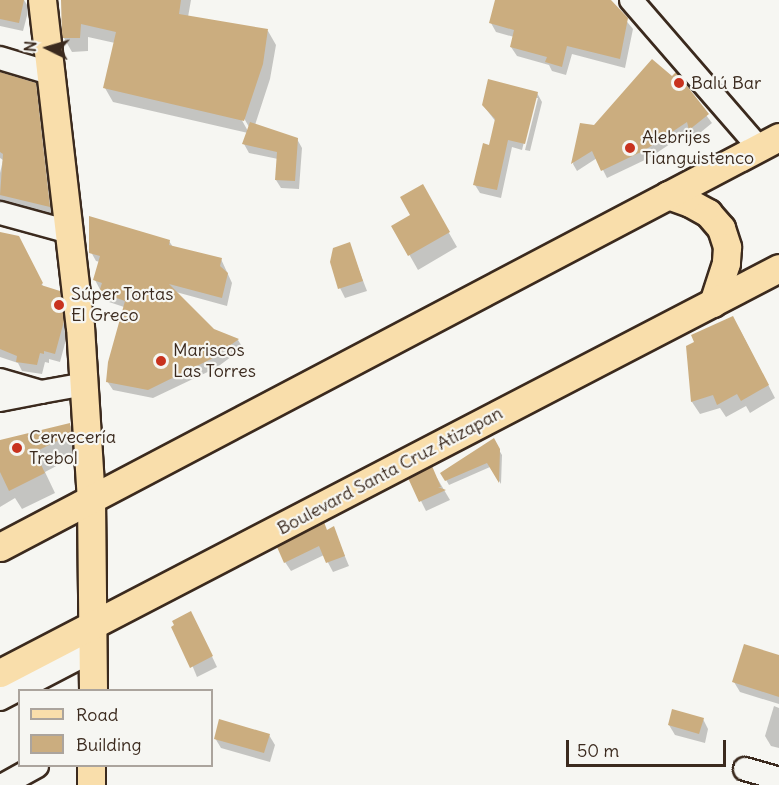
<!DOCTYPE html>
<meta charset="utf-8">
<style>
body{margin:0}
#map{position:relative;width:779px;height:785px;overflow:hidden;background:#f6f6f2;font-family:Delius,sans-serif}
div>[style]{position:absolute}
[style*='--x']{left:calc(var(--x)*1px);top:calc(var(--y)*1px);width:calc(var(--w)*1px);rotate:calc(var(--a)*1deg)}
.shadow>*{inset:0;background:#0003}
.building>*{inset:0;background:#cbad7f}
.roads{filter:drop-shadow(2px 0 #3b2a1e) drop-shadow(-2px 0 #3b2a1e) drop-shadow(0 2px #3b2a1e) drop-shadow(0 -2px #3b2a1e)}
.minor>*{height:22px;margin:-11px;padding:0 11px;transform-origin:11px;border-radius:11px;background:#f6f6f2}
.major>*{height:27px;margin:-13.5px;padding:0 13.5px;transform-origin:13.5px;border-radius:13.5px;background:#f9deab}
.dots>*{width:16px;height:16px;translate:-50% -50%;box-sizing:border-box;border:3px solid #f6f6f2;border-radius:50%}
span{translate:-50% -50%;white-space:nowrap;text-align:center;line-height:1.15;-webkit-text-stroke:4.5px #f6f6f2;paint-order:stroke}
.poi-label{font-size:18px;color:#3b2a1e}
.left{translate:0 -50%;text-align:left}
.street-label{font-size:18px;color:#3b2a1e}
.legend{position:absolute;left:18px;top:689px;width:195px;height:78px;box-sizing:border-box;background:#f6f6f2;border:2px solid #aba49d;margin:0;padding:8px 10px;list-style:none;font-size:18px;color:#3b2a1e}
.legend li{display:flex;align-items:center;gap:12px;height:30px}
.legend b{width:30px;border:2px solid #aba49d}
.north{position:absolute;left:18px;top:18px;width:60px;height:60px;-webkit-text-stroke:4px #f6f6f2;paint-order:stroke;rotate:275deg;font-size:16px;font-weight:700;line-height:24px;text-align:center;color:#3b2a1e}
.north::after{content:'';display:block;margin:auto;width:21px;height:27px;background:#3b2a1e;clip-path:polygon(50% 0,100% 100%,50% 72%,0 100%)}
.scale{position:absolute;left:566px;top:740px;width:160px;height:27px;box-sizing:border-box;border:3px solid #3b2a1e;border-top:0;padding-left:8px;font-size:18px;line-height:21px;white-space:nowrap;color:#3b2a1e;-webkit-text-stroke:4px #f6f6f2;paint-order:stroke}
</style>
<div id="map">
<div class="shadow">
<i style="clip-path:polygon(0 0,24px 0,29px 8px,23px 31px,0 26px)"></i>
<i style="clip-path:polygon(evenodd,62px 0,191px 0,188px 17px,268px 31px,276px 45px,270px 79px,255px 125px,297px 139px,302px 148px,299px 189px,281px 188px,276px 180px,278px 159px,249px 153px,244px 144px,248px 133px,113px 102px,105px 88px,115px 43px,88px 37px,88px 51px,72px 52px,64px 38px,62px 0,241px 113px,249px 127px,249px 133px,239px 115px,241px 113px)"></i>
<i style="clip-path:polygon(497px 0,609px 0,633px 29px,625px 68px,572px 54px,566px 75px,552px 71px,549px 65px,517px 56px,511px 47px,514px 37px,496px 32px,491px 23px)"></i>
<i style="clip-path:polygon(0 74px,35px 84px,40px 94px,55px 216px,0 201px,0 173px,3px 160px,0 158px)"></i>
<i style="clip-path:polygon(676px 75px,712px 123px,695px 137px,691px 130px,649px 158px,607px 178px,597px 158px,577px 171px,573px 164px,581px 125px,594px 126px)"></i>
<i style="clip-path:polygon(537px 93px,542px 102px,530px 151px,525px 150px,538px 98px,535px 98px,522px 150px,512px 147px,501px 198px,480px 193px,475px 185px,490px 147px,496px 122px,483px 105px)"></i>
<i style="clip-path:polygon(422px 186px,457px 247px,418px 270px,393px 226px,412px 215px)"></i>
<i style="clip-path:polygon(0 233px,23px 247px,44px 288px,59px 292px,65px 302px,68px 332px,60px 362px,49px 359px,49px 363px,45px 362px,42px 374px,22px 371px,18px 363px,0 357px)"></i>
<i style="clip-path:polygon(169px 241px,173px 247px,221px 259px,232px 283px,227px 306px,176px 292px,213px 330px,238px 340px,243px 348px,216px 368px,153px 398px,113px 390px,107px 381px,124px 307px,106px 301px,95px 280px,100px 262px,96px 261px,91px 252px)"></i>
<i style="clip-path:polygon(349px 244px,367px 291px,345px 298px,340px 288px)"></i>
<i style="clip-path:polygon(740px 330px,775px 398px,750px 413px,746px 406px,726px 417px,720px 408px,700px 414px,692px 402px,687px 347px)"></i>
<i style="clip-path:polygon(70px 425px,81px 444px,81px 453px,45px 472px,55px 493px,22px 509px,15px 498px,0 507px,0 456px)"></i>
<i style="clip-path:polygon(493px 440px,502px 455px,501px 484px,490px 467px,449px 485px,442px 473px)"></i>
<i style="clip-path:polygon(437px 478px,450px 500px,426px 511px,410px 479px)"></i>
<i style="clip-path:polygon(333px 528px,349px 566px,333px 572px,324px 555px,291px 571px,285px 562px)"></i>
<i style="clip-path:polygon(196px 623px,217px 667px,197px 677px,176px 626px)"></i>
<i style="clip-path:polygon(779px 657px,779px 704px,740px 692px,734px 682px)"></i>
<i style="clip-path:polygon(774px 706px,779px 708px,779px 748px,771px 746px,765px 736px)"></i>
<i style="clip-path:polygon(703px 719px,708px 729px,705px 743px,675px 735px,669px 725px)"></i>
<i style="clip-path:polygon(269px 735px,275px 745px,270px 762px,221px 748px,215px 738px)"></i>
</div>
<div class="building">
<i style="clip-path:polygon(0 0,24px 0,19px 23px,0 19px)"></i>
<i style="clip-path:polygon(61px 0,181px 0,179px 14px,268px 29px,263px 64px,244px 121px,103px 88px,116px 32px,81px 24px,80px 38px,62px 38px)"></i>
<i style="clip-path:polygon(495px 0,611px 0,628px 18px,620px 59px,567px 46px,562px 67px,545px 62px,547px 57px,510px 47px,514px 30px,489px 23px)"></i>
<i style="clip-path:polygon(652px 59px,672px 76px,676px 72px,709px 114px,689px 130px,687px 122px,645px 150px,601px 171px,592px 151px,571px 164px,580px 123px,594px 125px)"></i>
<i style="clip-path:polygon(0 72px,36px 83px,50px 207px,0 195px,3px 154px,0 152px)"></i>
<i style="clip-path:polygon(488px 79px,538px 92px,525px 144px,508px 140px,497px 190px,473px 185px,483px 143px,489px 145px,495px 119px,482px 105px)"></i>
<i style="clip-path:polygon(250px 122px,298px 138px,295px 181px,275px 180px,277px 152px,242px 144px)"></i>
<i style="clip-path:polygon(423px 184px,450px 232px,408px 256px,391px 226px,410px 215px,400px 197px)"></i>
<i style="clip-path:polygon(89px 216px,170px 240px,169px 245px,222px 258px,220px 266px,228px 273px,222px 298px,169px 284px,214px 329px,239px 339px,211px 359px,148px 390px,106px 382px,108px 362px,125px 301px,99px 292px,102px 283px,93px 280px,100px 256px,89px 253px)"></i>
<i style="clip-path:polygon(0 232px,19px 236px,43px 283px,41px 285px,60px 291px,64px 321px,55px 354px,44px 351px,44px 354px,40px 353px,37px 365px,16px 362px,17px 356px,0 349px)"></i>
<i style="clip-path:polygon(350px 242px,363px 281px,338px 289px,330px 262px,333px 248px)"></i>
<i style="clip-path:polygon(733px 316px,769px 385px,741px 401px,737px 394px,717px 405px,713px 395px,691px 402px,686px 346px,694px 342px,691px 335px)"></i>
<i style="clip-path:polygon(70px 423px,71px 434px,35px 452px,45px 473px,9px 491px,0 472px,0 440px)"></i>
<i style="clip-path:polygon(494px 438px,500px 449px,499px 483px,487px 463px,445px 481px,440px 473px)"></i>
<i style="clip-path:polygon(432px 466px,441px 487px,438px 487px,446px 490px,419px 502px,408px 478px)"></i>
<i style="clip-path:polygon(324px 522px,327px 530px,334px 526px,345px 556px,326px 563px,319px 546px,284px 563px,277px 547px)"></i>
<i style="clip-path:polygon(191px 611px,213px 656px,190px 668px,171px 627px,174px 625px,172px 621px)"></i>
<i style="clip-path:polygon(744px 644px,779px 655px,779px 697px,732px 682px)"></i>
<i style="clip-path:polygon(672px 709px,704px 718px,699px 734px,668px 725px)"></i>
<i style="clip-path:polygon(219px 719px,270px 734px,264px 753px,214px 739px)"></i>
</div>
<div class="roads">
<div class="minor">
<i style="--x:631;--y:0;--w:196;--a:49.1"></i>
<i style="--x:0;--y:58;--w:55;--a:16.8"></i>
<i style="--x:0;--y:213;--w:73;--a:15.2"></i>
<i style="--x:0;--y:380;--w:43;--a:16.3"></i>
<i style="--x:41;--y:392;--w:45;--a:-10.3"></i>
<i style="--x:0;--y:400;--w:38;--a:-11"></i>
<i style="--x:0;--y:699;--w:106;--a:-27.5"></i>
<i style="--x:745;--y:769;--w:35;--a:16"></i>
<i style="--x:3;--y:785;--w:39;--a:-29"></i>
</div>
<div class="major">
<i style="--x:42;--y:0;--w:328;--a:83.4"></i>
<i style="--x:80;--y:326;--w:173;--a:86.4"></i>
<i style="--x:91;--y:499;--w:191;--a:89.4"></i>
<i style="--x:668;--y:195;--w:23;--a:20"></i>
<i style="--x:690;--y:203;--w:21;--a:29"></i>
<i style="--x:708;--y:213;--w:20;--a:49"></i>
<i style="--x:721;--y:228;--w:20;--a:72"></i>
<i style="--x:727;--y:247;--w:16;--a:94"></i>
<i style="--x:726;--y:263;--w:42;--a:108"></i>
<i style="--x:0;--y:547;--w:880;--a:-27.76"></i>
<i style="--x:0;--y:673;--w:878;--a:-27.47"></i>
<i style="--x:91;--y:785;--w:19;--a:-90"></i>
</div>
</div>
<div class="dots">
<i style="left:679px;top:83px;background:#c8321e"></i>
<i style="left:630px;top:148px;background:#c8321e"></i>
<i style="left:59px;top:305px;background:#c8321e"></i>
<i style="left:161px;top:361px;background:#c8321e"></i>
<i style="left:17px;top:448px;background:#c8321e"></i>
</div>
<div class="poi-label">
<span class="left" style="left:691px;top:83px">Balú Bar</span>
<span class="left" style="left:642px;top:148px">Alebrijes<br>Tianguistenco</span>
<span class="left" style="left:71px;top:305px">Súper Tortas<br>El Greco</span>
<span class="left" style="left:173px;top:361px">Mariscos<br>Las Torres</span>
<span class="left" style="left:29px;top:448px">Cervecería<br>Trebol</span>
</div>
<div class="street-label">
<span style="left:390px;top:471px;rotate:-28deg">Boulevard Santa Cruz Atizapan</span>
</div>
<ul class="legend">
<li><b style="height:8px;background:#f9deab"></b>Road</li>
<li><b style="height:16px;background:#cbad7f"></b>Building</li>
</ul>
<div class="north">N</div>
<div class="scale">50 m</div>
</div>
